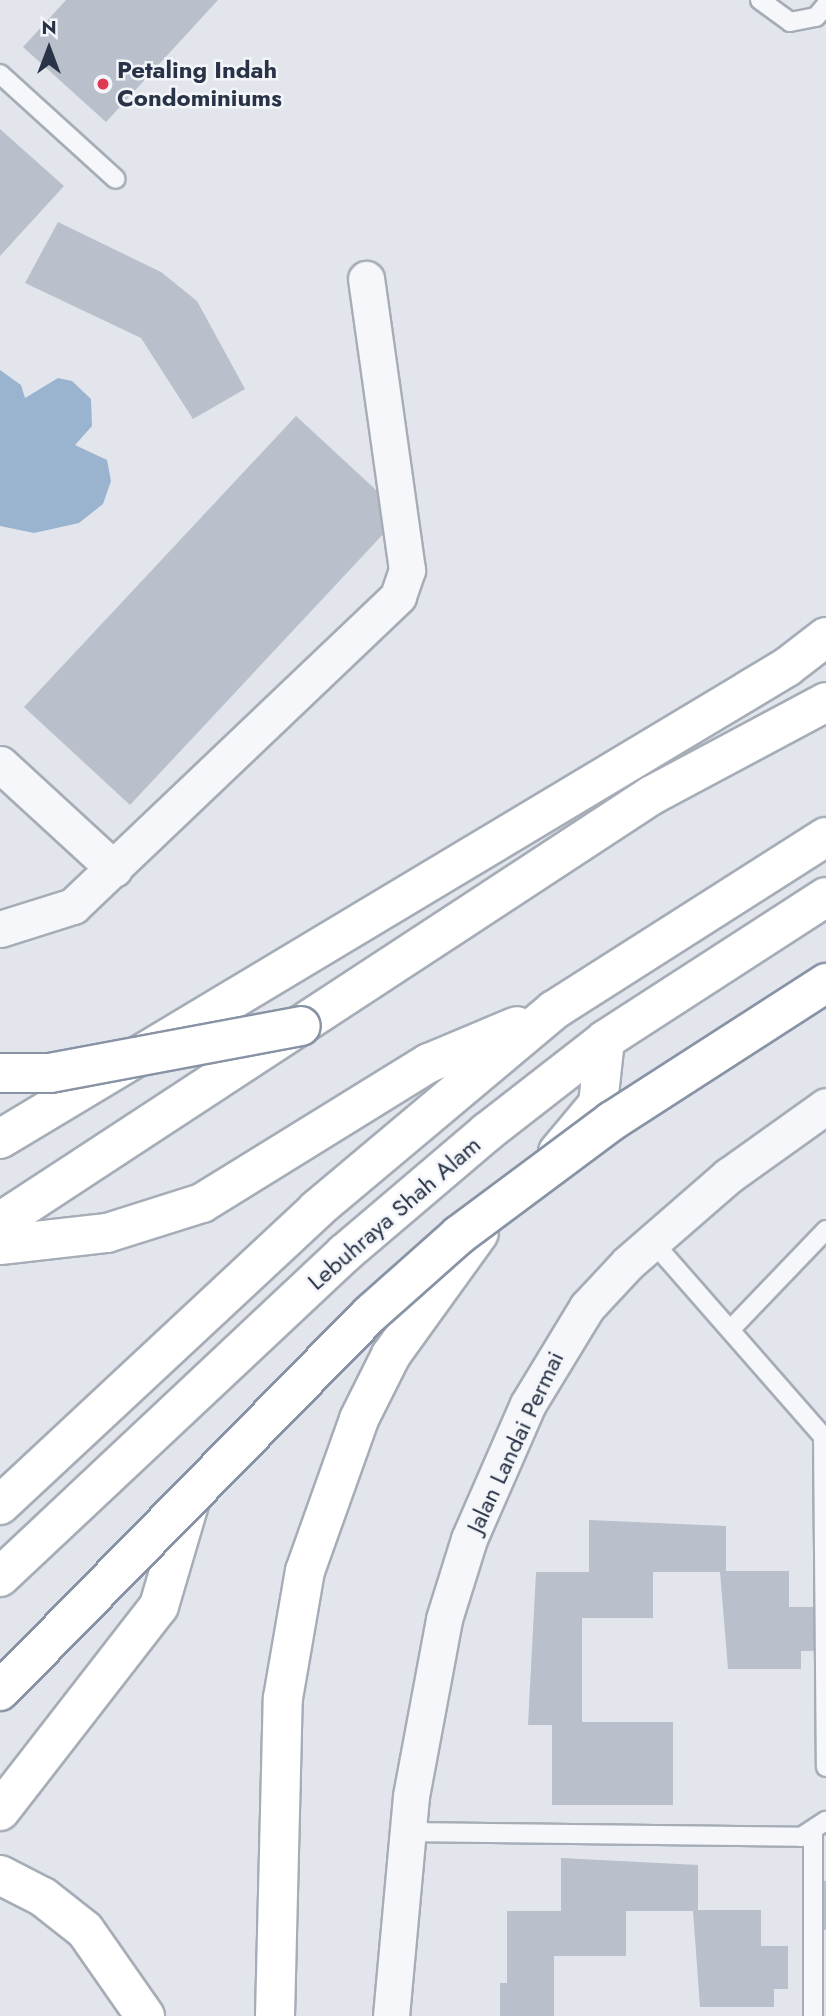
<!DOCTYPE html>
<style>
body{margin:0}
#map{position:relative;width:826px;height:2016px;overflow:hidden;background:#e2e6ec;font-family:Jost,sans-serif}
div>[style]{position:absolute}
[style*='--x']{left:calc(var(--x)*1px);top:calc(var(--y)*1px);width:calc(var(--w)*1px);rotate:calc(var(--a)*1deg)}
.water>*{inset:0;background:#9ab4d0}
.building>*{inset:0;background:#b9bfcb}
.roads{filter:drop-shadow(2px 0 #a6adb7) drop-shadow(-2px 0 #a6adb7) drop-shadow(0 2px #a6adb7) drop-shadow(0 -2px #a6adb7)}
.lane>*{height:18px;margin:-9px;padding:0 9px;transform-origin:9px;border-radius:9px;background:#f6f7fa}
.street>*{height:35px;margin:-17.5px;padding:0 17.5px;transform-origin:17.5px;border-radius:17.5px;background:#f6f7fa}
.highway>*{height:38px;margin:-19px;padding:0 19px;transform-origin:19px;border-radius:19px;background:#fff}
.bridges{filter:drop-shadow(2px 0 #8893a5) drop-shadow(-2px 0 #8893a5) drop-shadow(0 2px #8893a5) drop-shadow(0 -2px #8893a5)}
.highway-bridge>*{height:38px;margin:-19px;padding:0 19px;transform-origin:19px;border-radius:19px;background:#fff}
.dots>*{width:19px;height:19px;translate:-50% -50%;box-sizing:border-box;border:4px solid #f3f5f9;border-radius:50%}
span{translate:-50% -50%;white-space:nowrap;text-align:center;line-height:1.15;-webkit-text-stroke:5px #f3f5f9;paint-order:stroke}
.poi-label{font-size:24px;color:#283347;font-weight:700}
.left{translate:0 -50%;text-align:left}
.street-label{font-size:24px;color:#283347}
.north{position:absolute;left:14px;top:14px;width:70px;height:70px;-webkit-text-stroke:5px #f3f5f9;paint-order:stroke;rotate:0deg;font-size:19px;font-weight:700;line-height:28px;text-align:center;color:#283347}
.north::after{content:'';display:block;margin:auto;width:24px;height:32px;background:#283347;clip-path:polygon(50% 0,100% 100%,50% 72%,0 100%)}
</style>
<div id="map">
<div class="water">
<i style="clip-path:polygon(0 370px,21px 385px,25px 398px,58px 378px,72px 381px,91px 399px,92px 426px,75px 445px,107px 460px,111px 481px,103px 504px,79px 523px,34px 533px,0 526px)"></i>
</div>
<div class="building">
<i style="clip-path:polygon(66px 0,218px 0,106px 122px,23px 47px)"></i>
<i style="clip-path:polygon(0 129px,64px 186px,0 256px)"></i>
<i style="clip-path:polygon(58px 222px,161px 272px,197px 301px,245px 389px,193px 419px,141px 338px,25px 283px)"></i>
<i style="clip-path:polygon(296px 416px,402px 514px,130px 805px,24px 707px)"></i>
<i style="clip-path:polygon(589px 1520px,726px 1526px,726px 1571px,789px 1571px,789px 1607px,816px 1607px,816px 1651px,801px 1651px,801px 1669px,728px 1669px,720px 1572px,653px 1572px,653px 1618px,582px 1618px,582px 1722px,673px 1722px,673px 1805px,552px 1805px,552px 1725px,528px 1725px,536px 1572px,589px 1572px)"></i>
<i style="clip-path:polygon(561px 1858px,698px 1865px,698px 1910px,761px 1910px,761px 1946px,788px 1946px,788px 1989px,774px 1989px,774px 2007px,700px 2007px,693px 1911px,626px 1911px,626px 1956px,554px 1956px,554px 2016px,500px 2016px,500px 1983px,507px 1983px,507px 1911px,561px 1911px)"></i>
<i style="clip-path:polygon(823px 1881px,826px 1881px,826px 1930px,823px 1930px)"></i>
</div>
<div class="roads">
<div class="lane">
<i style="--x:760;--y:0;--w:37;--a:36"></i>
<i style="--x:790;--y:22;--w:26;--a:-11"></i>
<i style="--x:816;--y:17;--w:16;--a:-50"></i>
<i style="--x:0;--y:74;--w:156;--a:42.2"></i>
<i style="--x:652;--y:1241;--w:259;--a:48.8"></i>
<i style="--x:823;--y:1436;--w:331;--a:89.5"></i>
<i style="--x:731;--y:1329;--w:137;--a:-46.2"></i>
<i style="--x:406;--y:1832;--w:395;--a:0.7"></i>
<i style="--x:801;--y:1837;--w:30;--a:-33"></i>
<i style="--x:813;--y:1833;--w:183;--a:90"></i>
</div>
<div class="street">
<i style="--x:0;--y:764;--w:155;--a:42.6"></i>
<i style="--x:0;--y:929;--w:77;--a:-17.5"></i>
<i style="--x:73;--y:906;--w:449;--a:-43.6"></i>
<i style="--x:398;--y:596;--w:28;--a:-71"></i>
<i style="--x:407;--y:570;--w:294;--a:-98"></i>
<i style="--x:391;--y:2016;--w:221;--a:-84.8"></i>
<i style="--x:411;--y:1796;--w:180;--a:-79.4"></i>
<i style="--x:444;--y:1619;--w:84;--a:-72.6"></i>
<i style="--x:469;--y:1539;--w:147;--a:-66.4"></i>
<i style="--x:528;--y:1404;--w:114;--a:-58.7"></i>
<i style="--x:587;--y:1307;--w:60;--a:-47"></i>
<i style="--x:628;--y:1263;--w:133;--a:-41"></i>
<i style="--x:728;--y:1176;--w:120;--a:-35.5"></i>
</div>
<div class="highway">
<i style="--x:0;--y:1139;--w:918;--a:-30.95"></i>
<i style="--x:787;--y:667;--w:49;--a:-37.6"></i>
<i style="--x:558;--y:1152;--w:62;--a:-50.2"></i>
<i style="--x:598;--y:1104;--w:64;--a:-83.8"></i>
<i style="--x:0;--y:1222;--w:779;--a:-33.22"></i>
<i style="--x:652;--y:795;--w:197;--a:-28.1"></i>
<i style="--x:0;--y:1245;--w:108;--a:-6.4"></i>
<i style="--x:107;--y:1233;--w:100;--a:-17.5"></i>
<i style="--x:202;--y:1203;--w:267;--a:-31.7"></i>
<i style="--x:429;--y:1063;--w:95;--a:-22.8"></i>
<i style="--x:0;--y:1505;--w:434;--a:-43"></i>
<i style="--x:317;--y:1209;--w:309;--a:-40"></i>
<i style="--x:554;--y:1010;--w:322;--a:-32.5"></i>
<i style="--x:0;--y:1577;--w:473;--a:-43.2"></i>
<i style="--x:345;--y:1253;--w:187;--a:-40.4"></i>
<i style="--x:487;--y:1132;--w:150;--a:-37.9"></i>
<i style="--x:605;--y:1040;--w:263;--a:-32.9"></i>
<i style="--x:0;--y:1811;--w:259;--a:-52.2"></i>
<i style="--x:159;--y:1606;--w:114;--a:-73.6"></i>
<i style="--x:0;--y:1875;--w:48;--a:27.1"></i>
<i style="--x:43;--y:1897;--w:53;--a:38.2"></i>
<i style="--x:85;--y:1930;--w:105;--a:55.1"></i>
<i style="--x:275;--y:2016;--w:318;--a:-88.6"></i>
<i style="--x:283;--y:1698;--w:129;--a:-80.2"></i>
<i style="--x:305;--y:1571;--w:161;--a:-70.4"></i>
<i style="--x:359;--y:1419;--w:72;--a:-63.4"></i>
<i style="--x:391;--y:1355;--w:150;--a:-54.2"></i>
</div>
</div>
<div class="bridges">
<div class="highway-bridge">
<i style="--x:0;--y:1073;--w:50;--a:0"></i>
<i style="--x:50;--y:1073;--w:255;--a:-10.6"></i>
<i style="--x:0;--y:1691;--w:528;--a:-45.54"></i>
<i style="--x:370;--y:1314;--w:119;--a:-41.6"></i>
<i style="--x:459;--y:1235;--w:191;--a:-36.7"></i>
<i style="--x:612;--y:1121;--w:255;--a:-32.8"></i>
</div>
</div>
<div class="dots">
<i style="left:103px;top:84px;background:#de3a54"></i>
</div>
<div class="poi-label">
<span class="left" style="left:117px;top:84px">Petaling Indah<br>Condominiums</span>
</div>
<div class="street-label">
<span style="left:394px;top:1213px;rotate:-41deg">Lebuhraya Shah Alam</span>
<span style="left:515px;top:1442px;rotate:-65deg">Jalan Landai Permai</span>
</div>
<div class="north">N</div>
</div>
